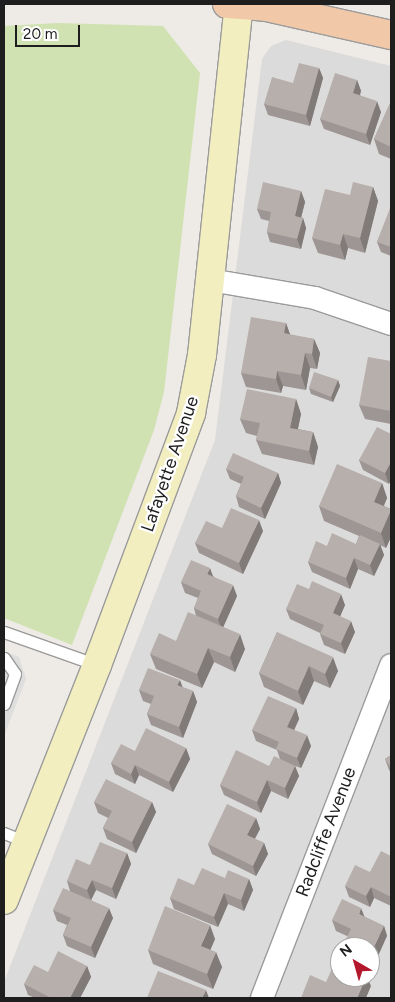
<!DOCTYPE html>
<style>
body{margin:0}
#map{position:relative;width:395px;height:1002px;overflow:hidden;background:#eeeae5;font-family:Figtree,sans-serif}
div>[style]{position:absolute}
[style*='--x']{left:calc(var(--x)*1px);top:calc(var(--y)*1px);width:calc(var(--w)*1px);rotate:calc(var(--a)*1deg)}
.residential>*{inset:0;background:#dcdbdb}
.grass>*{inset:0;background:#d0e2b1}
.parking>*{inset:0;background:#dedede}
.roads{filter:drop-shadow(1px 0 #9b9b9b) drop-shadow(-1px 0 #9b9b9b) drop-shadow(0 1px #9b9b9b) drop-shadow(0 -1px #9b9b9b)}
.lane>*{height:11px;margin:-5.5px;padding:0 5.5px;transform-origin:5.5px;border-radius:5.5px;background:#fff}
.street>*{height:22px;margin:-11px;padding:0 11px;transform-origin:11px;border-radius:11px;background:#fff}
.secondary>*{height:28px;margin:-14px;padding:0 14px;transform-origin:14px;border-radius:14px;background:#f2eec0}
.primary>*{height:28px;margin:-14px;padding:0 14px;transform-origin:14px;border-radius:14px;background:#f1c8a8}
.wall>*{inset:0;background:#9d9694}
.shaded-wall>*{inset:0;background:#807a78}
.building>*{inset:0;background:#b7afac}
span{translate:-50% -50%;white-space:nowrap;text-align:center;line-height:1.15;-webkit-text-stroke:4.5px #fff;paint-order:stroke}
.street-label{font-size:18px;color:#1e1e1e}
.frame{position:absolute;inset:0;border:5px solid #1e1e1e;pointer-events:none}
.north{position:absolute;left:330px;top:937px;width:50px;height:50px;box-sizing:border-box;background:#fff;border:1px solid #a5a5a5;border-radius:50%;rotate:322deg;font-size:14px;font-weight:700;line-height:20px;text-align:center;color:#1e1e1e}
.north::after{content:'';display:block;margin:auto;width:18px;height:22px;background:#b4182d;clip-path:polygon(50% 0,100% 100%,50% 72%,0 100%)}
.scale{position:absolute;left:15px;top:25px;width:65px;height:22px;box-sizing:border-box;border:2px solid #1e1e1e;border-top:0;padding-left:6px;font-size:15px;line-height:18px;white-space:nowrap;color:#1e1e1e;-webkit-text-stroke:4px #fff;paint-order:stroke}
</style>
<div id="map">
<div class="residential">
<i style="clip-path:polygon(evenodd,286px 40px,391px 66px,391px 998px,4px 998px,4px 982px,215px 440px,262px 59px,271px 46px,286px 40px,340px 947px,370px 947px,370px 977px,340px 977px,340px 947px)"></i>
</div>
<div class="grass">
<i style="clip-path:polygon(58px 23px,163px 26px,200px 73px,164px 392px,154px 430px,72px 645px,4px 618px,4px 26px)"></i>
</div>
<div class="parking">
<i style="clip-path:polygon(4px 651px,19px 657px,26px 679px,4px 736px)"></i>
</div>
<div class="roads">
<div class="lane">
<i style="--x:4;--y:632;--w:99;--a:19.5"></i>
<i style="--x:4;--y:658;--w:19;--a:55"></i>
<i style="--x:15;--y:674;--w:32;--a:110"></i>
<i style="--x:4;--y:833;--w:24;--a:22"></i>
</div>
<div class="street">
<i style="--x:210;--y:280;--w:107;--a:9.7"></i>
<i style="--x:315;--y:298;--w:80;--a:18.9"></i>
<i style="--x:262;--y:998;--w:357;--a:-68.8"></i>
</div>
<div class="secondary">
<i style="--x:4;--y:900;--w:253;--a:-68.4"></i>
<i style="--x:97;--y:665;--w:269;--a:-69.5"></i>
<i style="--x:191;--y:413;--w:59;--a:-79.3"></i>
<i style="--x:202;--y:355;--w:353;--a:-84"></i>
</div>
<div class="primary">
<i style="--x:227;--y:4;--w:39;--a:4"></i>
<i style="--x:266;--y:7;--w:128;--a:12.6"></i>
</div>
</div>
<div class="wall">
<i style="clip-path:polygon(319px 68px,323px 78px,310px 126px,268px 115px,264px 104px,293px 83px)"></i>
<i style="clip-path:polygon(357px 80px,361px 91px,360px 95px,381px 112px,370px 145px,324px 129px,320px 119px)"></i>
<i style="clip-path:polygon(391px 101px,391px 159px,379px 154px,374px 139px)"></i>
<i style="clip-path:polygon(373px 187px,378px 201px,365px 253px,348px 248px,345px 260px,318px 253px,312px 238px,350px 195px)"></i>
<i style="clip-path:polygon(301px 191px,305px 202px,301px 217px,303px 218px,306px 228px,301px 249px,270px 242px,267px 232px,269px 221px,261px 219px,257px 209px)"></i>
<i style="clip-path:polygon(391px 208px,391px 256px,381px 252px,377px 242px)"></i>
<i style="clip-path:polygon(286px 323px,290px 335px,314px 339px,320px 353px,317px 369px,310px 368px,306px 390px,283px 386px,281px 393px,246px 387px,241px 373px)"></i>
<i style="clip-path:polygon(391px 361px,391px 424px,365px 419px,359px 405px)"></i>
<i style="clip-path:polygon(338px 380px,340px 386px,333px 402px,311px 394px,309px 388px)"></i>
<i style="clip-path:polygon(296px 399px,301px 414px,298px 429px,313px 432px,318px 447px,314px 465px,262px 454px,256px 440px,257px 436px,246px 433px,240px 419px)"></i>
<i style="clip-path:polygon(391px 434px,389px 484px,363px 470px,359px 460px)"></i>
<i style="clip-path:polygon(226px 469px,278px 473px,281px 483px,265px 519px,239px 507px,236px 496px,241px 484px,230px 479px)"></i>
<i style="clip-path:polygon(382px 483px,387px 498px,384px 506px,391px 509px,391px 537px,386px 548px,380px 545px,384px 555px,374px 576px,358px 569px,350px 589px,312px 572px,308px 562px,327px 546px,356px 544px,359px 536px,324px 521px,319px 506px)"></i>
<i style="clip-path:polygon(222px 528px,263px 531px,243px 574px,199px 553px,195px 543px)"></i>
<i style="clip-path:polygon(213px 576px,237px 596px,223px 627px,245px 649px,235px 672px,214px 662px,202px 688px,156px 669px,150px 654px,176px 641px,196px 616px,194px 608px,198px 598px,185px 593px,181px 582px)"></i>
<i style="clip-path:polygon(345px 605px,340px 616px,355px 632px,345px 654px,324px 645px,320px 634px,320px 633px,290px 619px,286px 609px)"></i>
<i style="clip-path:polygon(277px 632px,338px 671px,330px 688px,314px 681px,303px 705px,264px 687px,259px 673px)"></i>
<i style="clip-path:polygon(182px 687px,193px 691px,197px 702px,183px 738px,151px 725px,147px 714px,151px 704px,143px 701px,139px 690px)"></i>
<i style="clip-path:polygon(296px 708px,299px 719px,294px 730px,311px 746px,301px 768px,295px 766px,299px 776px,288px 799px,271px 791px,261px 813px,224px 795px,220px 785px,269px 766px,280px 759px,277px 750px,256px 741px,252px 730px)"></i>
<i style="clip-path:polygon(186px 748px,190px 759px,173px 792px,139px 775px,135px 784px,115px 774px,111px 763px,135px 751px)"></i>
<i style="clip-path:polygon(391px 755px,391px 773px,389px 770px,385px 759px)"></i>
<i style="clip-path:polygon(94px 802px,152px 802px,156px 812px,136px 853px,107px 839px,103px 828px,108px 818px,98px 813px)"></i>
<i style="clip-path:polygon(256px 818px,260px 829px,255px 839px,264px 843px,268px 854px,256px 876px,212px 854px,208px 844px)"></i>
<i style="clip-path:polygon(127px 853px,131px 864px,116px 899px,96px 890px,91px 900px,113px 918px,95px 958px,67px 946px,63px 935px,67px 925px,57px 921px,53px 910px,70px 891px,67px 881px,90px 865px)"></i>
<i style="clip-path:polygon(391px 856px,391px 906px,374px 898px,370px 907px,349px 897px,345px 886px,370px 872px)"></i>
<i style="clip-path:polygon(225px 878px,249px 879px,253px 890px,244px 911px,228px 904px,218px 927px,174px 909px,170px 898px,194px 885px)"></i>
<i style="clip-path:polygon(365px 917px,384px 926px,387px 936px,347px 936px,336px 931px,332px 920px)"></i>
<i style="clip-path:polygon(215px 939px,210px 950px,222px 967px,213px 989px,153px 964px,148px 950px)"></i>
<i style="clip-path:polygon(87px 966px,91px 977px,80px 998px,35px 998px,28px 995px,24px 984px,48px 972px)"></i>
</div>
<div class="shaded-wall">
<i style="clip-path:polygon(319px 68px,323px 78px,310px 126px,306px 115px)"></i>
<i style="clip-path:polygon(357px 80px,361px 91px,357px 103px,353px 93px)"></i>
<i style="clip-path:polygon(377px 101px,381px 112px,370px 145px,366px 134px)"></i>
<i style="clip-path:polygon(373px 187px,378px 201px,365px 253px,360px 238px)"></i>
<i style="clip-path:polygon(301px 191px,305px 202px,299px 226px,295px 216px)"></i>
<i style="clip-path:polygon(303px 218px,306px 228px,301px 249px,297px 239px)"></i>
<i style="clip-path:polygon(343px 234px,348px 248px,345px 260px,340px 245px)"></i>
<i style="clip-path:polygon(286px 323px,291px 337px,284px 333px)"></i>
<i style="clip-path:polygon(314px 339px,320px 353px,317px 369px,312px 354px)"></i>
<i style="clip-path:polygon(305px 353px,310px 368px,306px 390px,301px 375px)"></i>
<i style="clip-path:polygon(277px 371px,283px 386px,281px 393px,276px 379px)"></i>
<i style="clip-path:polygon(338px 380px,340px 386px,333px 402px,331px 397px)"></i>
<i style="clip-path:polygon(296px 399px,301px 414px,295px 442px,290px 428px)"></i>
<i style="clip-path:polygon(313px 432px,318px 447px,314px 465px,309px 451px)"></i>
<i style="clip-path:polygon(391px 462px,391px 480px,389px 484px,385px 473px)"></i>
<i style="clip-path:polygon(278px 473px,281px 483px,265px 519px,261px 508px)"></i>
<i style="clip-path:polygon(382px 483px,387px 498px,379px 516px,374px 502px)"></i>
<i style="clip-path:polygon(391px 510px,391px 537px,386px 548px,381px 533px)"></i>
<i style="clip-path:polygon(259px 520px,263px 531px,243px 574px,239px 563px)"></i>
<i style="clip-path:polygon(380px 544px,384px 555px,374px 576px,370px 565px)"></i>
<i style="clip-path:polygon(354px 558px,358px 569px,350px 589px,346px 578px)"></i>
<i style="clip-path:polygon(210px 568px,214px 579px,207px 574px)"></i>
<i style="clip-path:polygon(233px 585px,237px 596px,222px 630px,218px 619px)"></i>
<i style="clip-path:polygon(341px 594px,345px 605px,337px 624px,333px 613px)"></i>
<i style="clip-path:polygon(351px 621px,355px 632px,345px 654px,341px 643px)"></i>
<i style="clip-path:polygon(240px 634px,245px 649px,235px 672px,230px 657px)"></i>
<i style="clip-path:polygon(208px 648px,214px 662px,202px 688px,197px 674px)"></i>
<i style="clip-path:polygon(333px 657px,338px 671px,330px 688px,325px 674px)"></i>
<i style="clip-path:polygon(309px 666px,314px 681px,303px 705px,298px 691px)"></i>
<i style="clip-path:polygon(180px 680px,184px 691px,177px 685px)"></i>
<i style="clip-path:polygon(193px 691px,197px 702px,183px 738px,179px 727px)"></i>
<i style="clip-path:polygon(296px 708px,299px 719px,291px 737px,287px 727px)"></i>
<i style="clip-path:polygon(307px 735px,311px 746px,301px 768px,297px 758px)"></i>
<i style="clip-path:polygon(186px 748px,190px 759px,173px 792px,169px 782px)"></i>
<i style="clip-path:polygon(135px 765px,139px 775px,135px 784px,131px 774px)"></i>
<i style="clip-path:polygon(295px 766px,299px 776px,288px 799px,285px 788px)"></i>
<i style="clip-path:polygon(267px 780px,271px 791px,261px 813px,257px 802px)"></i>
<i style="clip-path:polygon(152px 802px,156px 812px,136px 853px,132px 842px)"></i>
<i style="clip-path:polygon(256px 818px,260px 829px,251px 845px,247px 835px)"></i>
<i style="clip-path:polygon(264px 843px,268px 854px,256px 876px,253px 866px)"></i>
<i style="clip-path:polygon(127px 853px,131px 864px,116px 899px,112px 888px)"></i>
<i style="clip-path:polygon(249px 879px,253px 890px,244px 911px,241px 900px)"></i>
<i style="clip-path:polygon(92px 880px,96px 890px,91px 900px,87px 890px)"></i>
<i style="clip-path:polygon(371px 887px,374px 898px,370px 907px,366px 896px)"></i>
<i style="clip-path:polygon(224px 893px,228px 904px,218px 927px,214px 917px)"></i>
<i style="clip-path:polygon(109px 908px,113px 918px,95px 958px,91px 947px)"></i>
<i style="clip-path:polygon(361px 908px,365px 918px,359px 914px)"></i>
<i style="clip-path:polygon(210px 925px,215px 939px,206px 960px,201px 946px)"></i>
<i style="clip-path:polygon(384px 926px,387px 936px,370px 974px,370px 955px)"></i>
<i style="clip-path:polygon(216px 952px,222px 967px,213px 989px,207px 974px)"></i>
<i style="clip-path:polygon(87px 966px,91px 977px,80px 998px,70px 998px)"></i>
<i style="clip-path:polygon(366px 977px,367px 977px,371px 986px,366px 998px,357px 998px)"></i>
<i style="clip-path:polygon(206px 990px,209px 998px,202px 998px)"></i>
</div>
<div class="building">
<i style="clip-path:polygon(299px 63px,319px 68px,306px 115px,264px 104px,272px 77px,293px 83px)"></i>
<i style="clip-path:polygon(335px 73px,357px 80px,353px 93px,377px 101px,366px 134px,320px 119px)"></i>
<i style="clip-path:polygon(391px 101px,391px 147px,374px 139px)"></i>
<i style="clip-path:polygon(263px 182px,301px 191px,295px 216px,303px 218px,297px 239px,267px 232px,271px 212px,257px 209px)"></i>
<i style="clip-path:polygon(353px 182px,373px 187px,360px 238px,343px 234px,340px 245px,312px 238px,325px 189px,350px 195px)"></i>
<i style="clip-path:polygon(390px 208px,391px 208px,391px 247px,377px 242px)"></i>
<i style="clip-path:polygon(251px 317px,286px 323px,284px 333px,314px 339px,312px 354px,305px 353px,301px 375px,277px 371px,276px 379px,241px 373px)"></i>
<i style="clip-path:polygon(368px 357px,391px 361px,391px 411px,359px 405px)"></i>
<i style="clip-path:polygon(314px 372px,338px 380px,331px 397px,309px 388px)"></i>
<i style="clip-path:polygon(247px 389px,296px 399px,290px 428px,313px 432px,309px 451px,256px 440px,260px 423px,240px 419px)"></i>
<i style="clip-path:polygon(377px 427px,391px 434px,391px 462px,385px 473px,359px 460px)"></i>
<i style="clip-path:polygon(233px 453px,278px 473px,261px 508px,236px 496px,244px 477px,226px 469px)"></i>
<i style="clip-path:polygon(337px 464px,382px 483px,374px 502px,391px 509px,391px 510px,381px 533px,319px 506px)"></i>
<i style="clip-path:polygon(231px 508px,259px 520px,239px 563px,195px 543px,206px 521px,222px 528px)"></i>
<i style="clip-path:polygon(332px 533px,356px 544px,360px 535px,380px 544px,370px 565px,354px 558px,346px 578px,308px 562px,316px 541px,327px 546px)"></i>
<i style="clip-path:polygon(191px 560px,210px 568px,207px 574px,233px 585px,218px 619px,194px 608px,201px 591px,181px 582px)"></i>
<i style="clip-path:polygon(312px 581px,341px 594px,333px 613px,351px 621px,341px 643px,320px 634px,324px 625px,286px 609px,297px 584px,309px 589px)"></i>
<i style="clip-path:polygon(188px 612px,240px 634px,230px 657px,208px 648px,197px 674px,150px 654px,159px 633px,176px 641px)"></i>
<i style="clip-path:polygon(277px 632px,333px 657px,325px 674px,309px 666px,298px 691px,259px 673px)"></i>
<i style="clip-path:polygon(148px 668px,180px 680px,177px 685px,193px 691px,179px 727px,147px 714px,154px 696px,139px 690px)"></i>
<i style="clip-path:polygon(268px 696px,296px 708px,287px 727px,307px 735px,297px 758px,276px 749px,279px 742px,252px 730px)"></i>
<i style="clip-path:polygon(146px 728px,186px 748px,169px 782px,135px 765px,131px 774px,111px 763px,121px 744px,135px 751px)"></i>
<i style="clip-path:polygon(236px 750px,269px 766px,274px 756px,295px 766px,285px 788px,267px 780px,257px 802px,220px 785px)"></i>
<i style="clip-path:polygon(391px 755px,391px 768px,385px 759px)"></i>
<i style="clip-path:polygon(106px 779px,152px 802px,132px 842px,103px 828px,112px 811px,94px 802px)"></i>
<i style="clip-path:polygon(227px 804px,256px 818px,247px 835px,264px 843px,253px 866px,208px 844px)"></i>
<i style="clip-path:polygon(100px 842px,127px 853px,112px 888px,92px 880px,87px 890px,67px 881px,76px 859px,90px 865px)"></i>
<i style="clip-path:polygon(381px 851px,391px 856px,391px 897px,371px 887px,366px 896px,345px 886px,355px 865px,370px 872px)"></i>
<i style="clip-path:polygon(202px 868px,225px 878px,228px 870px,249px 879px,241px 900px,224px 893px,214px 917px,170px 898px,178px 878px,194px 885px)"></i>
<i style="clip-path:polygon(63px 888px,109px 908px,91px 947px,63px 935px,71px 918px,53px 910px)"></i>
<i style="clip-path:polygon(342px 899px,361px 908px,359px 914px,384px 926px,370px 955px,370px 947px,342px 947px,351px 929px,332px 920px)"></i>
<i style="clip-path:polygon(165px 906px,210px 925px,201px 946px,216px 952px,207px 974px,148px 950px)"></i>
<i style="clip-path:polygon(58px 951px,87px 966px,70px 998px,51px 998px,24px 984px,34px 965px,48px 972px)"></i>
<i style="clip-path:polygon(335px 962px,340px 964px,340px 977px,366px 977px,357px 998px,301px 998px,310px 975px,326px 982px)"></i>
<i style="clip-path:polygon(158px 971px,206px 990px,202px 998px,147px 998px)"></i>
</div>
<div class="street-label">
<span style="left:170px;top:464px;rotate:-71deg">Lafayette Avenue</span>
<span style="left:326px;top:832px;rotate:-69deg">Radcliffe Avenue</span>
</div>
<div class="frame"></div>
<div class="north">N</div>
<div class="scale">20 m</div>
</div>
